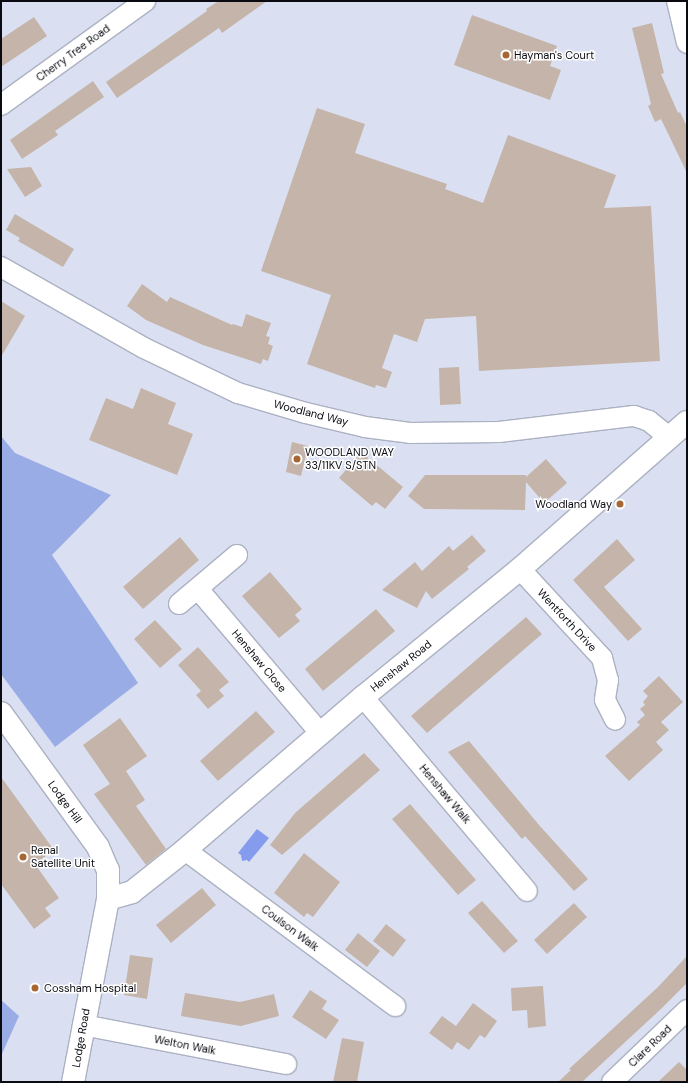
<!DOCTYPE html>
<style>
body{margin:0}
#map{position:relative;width:688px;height:1083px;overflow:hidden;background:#dae0f2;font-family:"DM Sans",sans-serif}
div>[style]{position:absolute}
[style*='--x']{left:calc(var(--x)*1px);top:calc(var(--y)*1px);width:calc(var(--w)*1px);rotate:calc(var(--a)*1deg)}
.green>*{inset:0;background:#9aace5}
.water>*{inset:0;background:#859cee}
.building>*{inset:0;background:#c5b4a9}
.roads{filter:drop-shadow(1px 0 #abb1c2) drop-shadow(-1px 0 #abb1c2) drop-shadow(0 1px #abb1c2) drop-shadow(0 -1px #abb1c2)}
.minor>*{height:20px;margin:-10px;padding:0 10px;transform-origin:10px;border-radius:10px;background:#fff}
.tertiary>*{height:22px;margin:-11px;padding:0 11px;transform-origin:11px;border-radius:11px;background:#fff}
.secondary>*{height:22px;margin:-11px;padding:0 11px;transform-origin:11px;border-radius:11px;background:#fff}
.dots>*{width:11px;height:11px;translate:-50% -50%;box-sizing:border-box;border:2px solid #fff;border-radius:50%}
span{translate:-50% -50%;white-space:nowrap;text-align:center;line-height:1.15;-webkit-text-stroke:3px #fff;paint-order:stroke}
.street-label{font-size:11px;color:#0a0b11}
.poi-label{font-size:11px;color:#0a0b11}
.left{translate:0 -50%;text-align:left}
.right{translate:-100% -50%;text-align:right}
.frame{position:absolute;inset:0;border:2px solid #0a0b11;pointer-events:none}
</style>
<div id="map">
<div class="green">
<i style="clip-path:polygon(1px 436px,15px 453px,111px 495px,52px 555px,138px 683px,55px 747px,1px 674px)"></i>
<i style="clip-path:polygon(1px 1000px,19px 1016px,1px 1056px)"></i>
</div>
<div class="water">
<i style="clip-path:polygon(257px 829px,269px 838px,249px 862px,247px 860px,242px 861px,241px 855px,238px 853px)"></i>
</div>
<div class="building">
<i style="clip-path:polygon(219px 1px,267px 1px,222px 33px,219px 28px,117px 98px,106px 82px,207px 11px,206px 9px)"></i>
<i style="clip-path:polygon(472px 15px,557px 46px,550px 66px,561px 70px,550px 100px,454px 65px)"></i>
<i style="clip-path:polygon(34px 17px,47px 36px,1px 67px,1px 39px)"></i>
<i style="clip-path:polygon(652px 23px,664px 73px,661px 74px,678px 113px,680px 112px,687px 127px,687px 173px,661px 119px,655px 122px,648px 106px,651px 104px,632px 28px)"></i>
<i style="clip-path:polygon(93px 81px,104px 97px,55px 131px,58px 135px,22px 159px,10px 140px)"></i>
<i style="clip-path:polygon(317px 108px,365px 124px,355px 153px,447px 184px,445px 189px,483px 203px,508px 135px,616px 175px,604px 208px,651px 206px,660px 361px,479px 371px,476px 316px,425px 319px,417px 342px,394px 334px,382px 368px,392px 372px,386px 388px,376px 385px,375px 388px,307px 364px,331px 295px,261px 271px)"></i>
<i style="clip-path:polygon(31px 167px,42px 186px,25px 197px,7px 169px)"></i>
<i style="clip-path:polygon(15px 214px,74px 249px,63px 267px,18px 241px,20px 238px,6px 230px)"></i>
<i style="clip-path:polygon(142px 284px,167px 302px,170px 297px,232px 325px,233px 324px,242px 327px,246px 314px,271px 323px,266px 336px,270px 337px,268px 344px,273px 346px,268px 361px,263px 359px,261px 364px,203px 345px,146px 320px,127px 306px)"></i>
<i style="clip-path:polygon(1px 301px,25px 316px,1px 357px)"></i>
<i style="clip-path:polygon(459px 367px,461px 404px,440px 405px,439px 368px)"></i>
<i style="clip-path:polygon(141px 388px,176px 403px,168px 424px,193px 434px,177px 475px,89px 440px,106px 398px,133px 409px)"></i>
<i style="clip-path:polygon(292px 442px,308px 446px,301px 476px,286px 472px)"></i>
<i style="clip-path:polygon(361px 452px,403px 487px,385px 509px,376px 502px,372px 506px,339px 478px)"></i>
<i style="clip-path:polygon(546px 459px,567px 483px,544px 503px,526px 482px,525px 510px,424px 509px,408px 496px,425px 475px,526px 475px,526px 477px)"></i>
<i style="clip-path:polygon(472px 535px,486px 551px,467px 567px,469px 569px,432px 599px,426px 591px,417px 608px,382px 590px,415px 562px,422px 571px,449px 546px,453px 551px)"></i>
<i style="clip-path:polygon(180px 537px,199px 560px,143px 609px,123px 587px)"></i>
<i style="clip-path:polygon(617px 539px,635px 560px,604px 587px,642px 629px,628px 641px,573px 580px)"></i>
<i style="clip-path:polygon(270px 572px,302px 609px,295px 615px,300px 621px,279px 638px,242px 596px)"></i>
<i style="clip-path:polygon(376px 609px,395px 631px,323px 691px,305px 669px)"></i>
<i style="clip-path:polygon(526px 617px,542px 634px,427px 733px,411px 716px)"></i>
<i style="clip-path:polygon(155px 620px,182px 649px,160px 668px,134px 639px)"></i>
<i style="clip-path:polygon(198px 647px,229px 682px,219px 690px,224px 696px,208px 709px,196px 695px,201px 691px,178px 665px)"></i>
<i style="clip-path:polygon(659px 676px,683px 702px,661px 722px,669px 730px,656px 742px,663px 750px,629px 781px,605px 756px,640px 725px,637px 722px,645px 715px,640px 709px,645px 705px,643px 702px,648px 696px,643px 691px)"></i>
<i style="clip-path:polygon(256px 711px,275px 732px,218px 781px,200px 761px)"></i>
<i style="clip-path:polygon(120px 718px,147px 756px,126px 771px,145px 800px,136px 806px,166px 849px,146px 865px,94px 794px,110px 784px,83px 745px)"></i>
<i style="clip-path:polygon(469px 741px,539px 825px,588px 879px,574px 891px,525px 836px,522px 839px,448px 752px)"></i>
<i style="clip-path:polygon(364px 753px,380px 770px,282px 855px,270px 845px,295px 813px)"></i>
<i style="clip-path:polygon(1px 777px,54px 850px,35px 864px,59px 898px,45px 908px,51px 916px,34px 929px,1px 884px)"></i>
<i style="clip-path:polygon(410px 804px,476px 880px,458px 895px,392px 819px)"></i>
<i style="clip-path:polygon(304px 853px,340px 882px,313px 917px,307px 913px,304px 917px,274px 893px)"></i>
<i style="clip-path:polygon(202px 888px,216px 905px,171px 943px,156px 925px)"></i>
<i style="clip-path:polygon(482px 901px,518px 941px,504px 953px,468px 913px)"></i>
<i style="clip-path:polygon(574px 903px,587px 917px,547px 954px,534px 940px)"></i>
<i style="clip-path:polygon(386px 924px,406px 940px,393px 957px,373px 941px)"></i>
<i style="clip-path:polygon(358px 933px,380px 951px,367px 967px,345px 950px)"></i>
<i style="clip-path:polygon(130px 955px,153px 958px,147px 999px,124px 995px)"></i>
<i style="clip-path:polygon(687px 956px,687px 983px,662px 1008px,582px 1082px,558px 1082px,571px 1070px,569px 1069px,658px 987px)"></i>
<i style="clip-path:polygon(543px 986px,546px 1026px,528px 1028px,527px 1010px,512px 1011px,511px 988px)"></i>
<i style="clip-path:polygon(310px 990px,327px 1001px,322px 1009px,339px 1020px,326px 1039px,292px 1017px)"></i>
<i style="clip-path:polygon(185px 993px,240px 1002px,274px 994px,279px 1016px,241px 1026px,181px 1016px)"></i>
<i style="clip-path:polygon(473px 1003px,497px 1021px,485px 1038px,480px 1035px,469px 1050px,457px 1042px,452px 1050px,429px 1033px,442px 1016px,456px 1026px)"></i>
<i style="clip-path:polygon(342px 1038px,364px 1042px,357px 1082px,333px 1082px)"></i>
<i style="clip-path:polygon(679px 1062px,687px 1070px,687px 1082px,658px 1082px)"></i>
</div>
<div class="roads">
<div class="minor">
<i style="--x:677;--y:1;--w:43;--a:76.6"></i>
<i style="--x:1;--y:105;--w:178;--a:-35.8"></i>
<i style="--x:1;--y:267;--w:164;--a:29.5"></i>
<i style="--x:144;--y:348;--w:104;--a:25.6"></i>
<i style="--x:238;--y:393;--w:71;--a:16.4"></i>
<i style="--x:306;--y:413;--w:61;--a:13.3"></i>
<i style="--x:365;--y:427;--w:45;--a:7.6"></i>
<i style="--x:410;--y:433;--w:89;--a:-0.6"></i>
<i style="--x:499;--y:432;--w:136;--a:-6.8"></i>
<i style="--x:634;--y:416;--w:16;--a:18"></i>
<i style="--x:649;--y:421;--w:26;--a:39"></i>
<i style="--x:520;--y:569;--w:121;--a:47.3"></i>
<i style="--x:602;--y:658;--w:23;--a:75"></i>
<i style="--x:608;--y:680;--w:20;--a:99"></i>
<i style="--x:605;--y:700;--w:22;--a:63"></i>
<i style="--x:198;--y:589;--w:190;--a:49.7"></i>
<i style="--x:179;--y:604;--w:76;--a:-40.2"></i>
<i style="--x:363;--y:697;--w:254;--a:49.8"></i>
<i style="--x:185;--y:850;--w:262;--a:36.6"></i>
<i style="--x:83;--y:1025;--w:207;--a:10.9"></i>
<i style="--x:612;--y:1082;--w:104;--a:-43.8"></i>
</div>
<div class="tertiary">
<i style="--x:108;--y:899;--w:25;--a:-16"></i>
<i style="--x:132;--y:892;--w:68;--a:-38.4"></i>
<i style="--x:185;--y:850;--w:235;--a:-40.7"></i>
<i style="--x:363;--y:697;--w:203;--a:-39.2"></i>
<i style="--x:520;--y:569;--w:222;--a:-41.4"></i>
</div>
<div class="secondary">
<i style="--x:1;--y:713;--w:165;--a:54.1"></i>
<i style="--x:98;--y:847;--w:25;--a:67"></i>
<i style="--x:108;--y:870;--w:29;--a:90"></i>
<i style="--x:108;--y:899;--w:186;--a:100.8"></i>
</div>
</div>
<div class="dots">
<i style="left:506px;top:55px;background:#a86732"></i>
<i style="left:297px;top:459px;background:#a86732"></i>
<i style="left:620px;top:504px;background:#a86732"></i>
<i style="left:23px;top:857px;background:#a86732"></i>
<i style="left:35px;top:988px;background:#a86732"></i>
</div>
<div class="street-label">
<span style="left:73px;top:53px;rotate:-36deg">Cherry Tree Road</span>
<span style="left:311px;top:413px;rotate:14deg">Woodland Way</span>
<span style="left:567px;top:620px;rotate:47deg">Wentforth Drive</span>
<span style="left:259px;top:661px;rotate:50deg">Henshaw Close</span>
<span style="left:401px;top:666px;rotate:-39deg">Henshaw Road</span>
<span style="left:445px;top:794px;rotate:50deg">Henshaw Walk</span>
<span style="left:65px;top:802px;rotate:54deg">Lodge Hill</span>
<span style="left:290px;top:928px;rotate:37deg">Coulson Walk</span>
<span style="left:81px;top:1038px;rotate:-80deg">Lodge Road</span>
<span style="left:185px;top:1045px;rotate:11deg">Welton Walk</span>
<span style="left:650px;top:1046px;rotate:-44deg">Clare Road</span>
</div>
<div class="poi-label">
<span class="left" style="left:514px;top:55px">Hayman's Court</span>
<span class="left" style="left:305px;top:459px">WOODLAND WAY<br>33/11KV S/STN</span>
<span class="right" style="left:612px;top:504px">Woodland Way</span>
<span class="left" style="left:31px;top:857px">Renal<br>Satellite Unit</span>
<span class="left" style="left:44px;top:988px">Cossham Hospital</span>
</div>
<div class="frame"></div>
</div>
